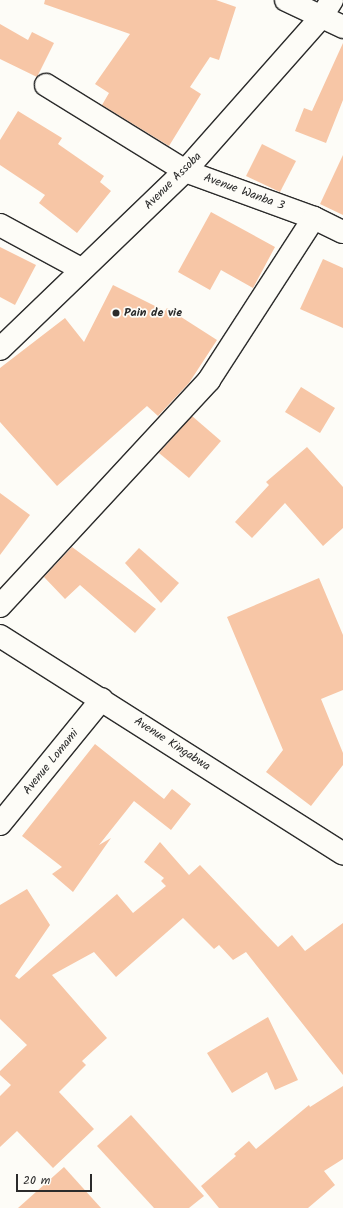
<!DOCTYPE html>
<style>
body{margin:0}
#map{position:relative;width:343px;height:1208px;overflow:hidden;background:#fdfcf7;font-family:Kalam,sans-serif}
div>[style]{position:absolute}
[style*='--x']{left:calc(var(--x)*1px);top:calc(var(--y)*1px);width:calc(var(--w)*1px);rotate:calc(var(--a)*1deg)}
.building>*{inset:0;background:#f7c6a6}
.roads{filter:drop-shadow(1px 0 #2b2b2b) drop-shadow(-1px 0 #2b2b2b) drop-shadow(0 1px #2b2b2b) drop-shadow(0 -1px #2b2b2b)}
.minor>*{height:22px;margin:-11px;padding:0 11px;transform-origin:11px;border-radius:11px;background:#fdfcf7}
.dots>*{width:11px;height:11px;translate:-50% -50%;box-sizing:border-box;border:2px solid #fdfcf7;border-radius:50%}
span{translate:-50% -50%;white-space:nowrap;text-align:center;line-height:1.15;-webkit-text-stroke:3.5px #fdfcf7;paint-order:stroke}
.street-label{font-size:12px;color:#2b2b2b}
.poi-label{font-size:12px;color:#2b2b2b;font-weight:700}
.left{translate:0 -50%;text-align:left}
.scale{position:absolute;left:16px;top:1174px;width:76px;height:18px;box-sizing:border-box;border:2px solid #2b2b2b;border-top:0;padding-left:5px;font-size:12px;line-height:14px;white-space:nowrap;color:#2b2b2b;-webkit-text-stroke:3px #fdfcf7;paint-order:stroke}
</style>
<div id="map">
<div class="building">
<i style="clip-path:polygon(45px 0,216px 0,236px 7px,219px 60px,210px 57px,190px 87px,201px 94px,169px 146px,102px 105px,109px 93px,95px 84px,130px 34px,44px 4px)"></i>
<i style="clip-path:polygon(0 24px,28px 40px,32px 32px,54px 43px,37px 77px,0 59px)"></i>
<i style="clip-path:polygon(343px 43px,343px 100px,326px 143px,295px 131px,304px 108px,312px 111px)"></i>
<i style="clip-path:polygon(18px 111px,62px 138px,58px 144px,104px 176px,100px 182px,111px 191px,77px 233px,39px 203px,45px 195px,0 165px,0 140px)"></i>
<i style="clip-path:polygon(262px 144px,296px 161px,280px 192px,246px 176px)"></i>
<i style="clip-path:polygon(343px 155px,343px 215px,320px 204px)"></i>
<i style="clip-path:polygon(211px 212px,275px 247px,253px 288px,221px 270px,210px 290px,178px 272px)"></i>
<i style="clip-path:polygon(0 247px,36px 265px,15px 305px,0 297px)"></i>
<i style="clip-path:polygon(323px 259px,343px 268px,343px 328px,300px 309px)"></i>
<i style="clip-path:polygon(113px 285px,165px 311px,167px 308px,217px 340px,189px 383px,158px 416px,147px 406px,57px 486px,0 422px,0 368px,65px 318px,84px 342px)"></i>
<i style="clip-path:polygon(301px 387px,335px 408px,320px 433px,285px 412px)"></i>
<i style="clip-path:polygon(192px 416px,221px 441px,189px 478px,159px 453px)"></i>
<i style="clip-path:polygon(307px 447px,343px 487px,343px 528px,323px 546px,285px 503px,252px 538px,235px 522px,269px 485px,266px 482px)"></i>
<i style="clip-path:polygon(0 493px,30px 515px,0 555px)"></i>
<i style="clip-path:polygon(72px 547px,156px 609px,135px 633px,80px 585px,65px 599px,44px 577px)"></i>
<i style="clip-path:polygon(139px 548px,179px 583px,161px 603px,125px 563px)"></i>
<i style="clip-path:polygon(319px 578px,343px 635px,343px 690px,321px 699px,343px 753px,343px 765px,311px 806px,266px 772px,283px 750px,227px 617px)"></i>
<i style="clip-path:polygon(95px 744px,164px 799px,172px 789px,191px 804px,171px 830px,134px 801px,99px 845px,111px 838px,73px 892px,52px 874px,62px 867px,22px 836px)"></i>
<i style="clip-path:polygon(160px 842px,189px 875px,200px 865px,278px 947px,292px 935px,305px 951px,343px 923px,343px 1075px,246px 952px,233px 960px,219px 945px,214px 949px,183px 918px,116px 977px,94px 952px,52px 975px,107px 1038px,82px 1061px,86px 1065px,59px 1092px,94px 1129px,53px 1168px,17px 1131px,0 1147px,0 1096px,11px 1085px,0 1075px,0 1071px,27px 1045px,0 1019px,0 905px,27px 889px,50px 925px,15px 976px,19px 979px,117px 894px,133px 913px,166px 886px,161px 881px,164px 878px,144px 862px)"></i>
<i style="clip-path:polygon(268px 1017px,298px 1080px,275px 1090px,267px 1072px,232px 1093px,207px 1053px)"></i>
<i style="clip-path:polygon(343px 1086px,343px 1159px,324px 1171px,335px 1185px,308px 1208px,219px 1208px,201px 1186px,236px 1156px,234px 1154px,249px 1141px,256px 1149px,309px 1105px,310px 1107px)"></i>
<i style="clip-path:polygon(131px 1115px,204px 1196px,189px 1208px,154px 1208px,97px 1146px)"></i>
<i style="clip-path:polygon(64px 1167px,101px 1208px,18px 1208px)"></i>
</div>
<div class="roads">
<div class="minor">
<i style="--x:286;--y:0;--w:63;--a:25.3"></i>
<i style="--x:46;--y:85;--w:163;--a:31.7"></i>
<i style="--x:185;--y:171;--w:137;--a:20"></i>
<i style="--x:314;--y:218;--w:32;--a:26"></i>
<i style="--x:0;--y:225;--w:92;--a:28.5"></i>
<i style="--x:0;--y:349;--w:257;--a:-43.9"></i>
<i style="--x:185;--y:171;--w:207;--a:-48.5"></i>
<i style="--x:322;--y:16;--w:19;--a:-58"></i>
<i style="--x:0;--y:606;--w:308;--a:-47.2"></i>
<i style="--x:209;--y:380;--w:193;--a:-57.1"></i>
<i style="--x:0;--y:636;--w:406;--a:32.4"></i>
<i style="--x:0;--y:824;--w:161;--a:-50.8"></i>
</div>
</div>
<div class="dots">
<i style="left:116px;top:313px;background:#2b2b2b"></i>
</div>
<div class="street-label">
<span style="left:173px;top:181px;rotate:-45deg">Avenue Assoba</span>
<span style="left:244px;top:192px;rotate:20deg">Avenue Wanba 3</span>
<span style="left:172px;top:744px;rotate:33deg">Avenue Kingabwa</span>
<span style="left:51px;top:762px;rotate:-51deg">Avenue Lomami</span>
</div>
<div class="poi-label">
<span class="left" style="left:124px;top:313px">Pain de vie</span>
</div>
<div class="scale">20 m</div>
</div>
